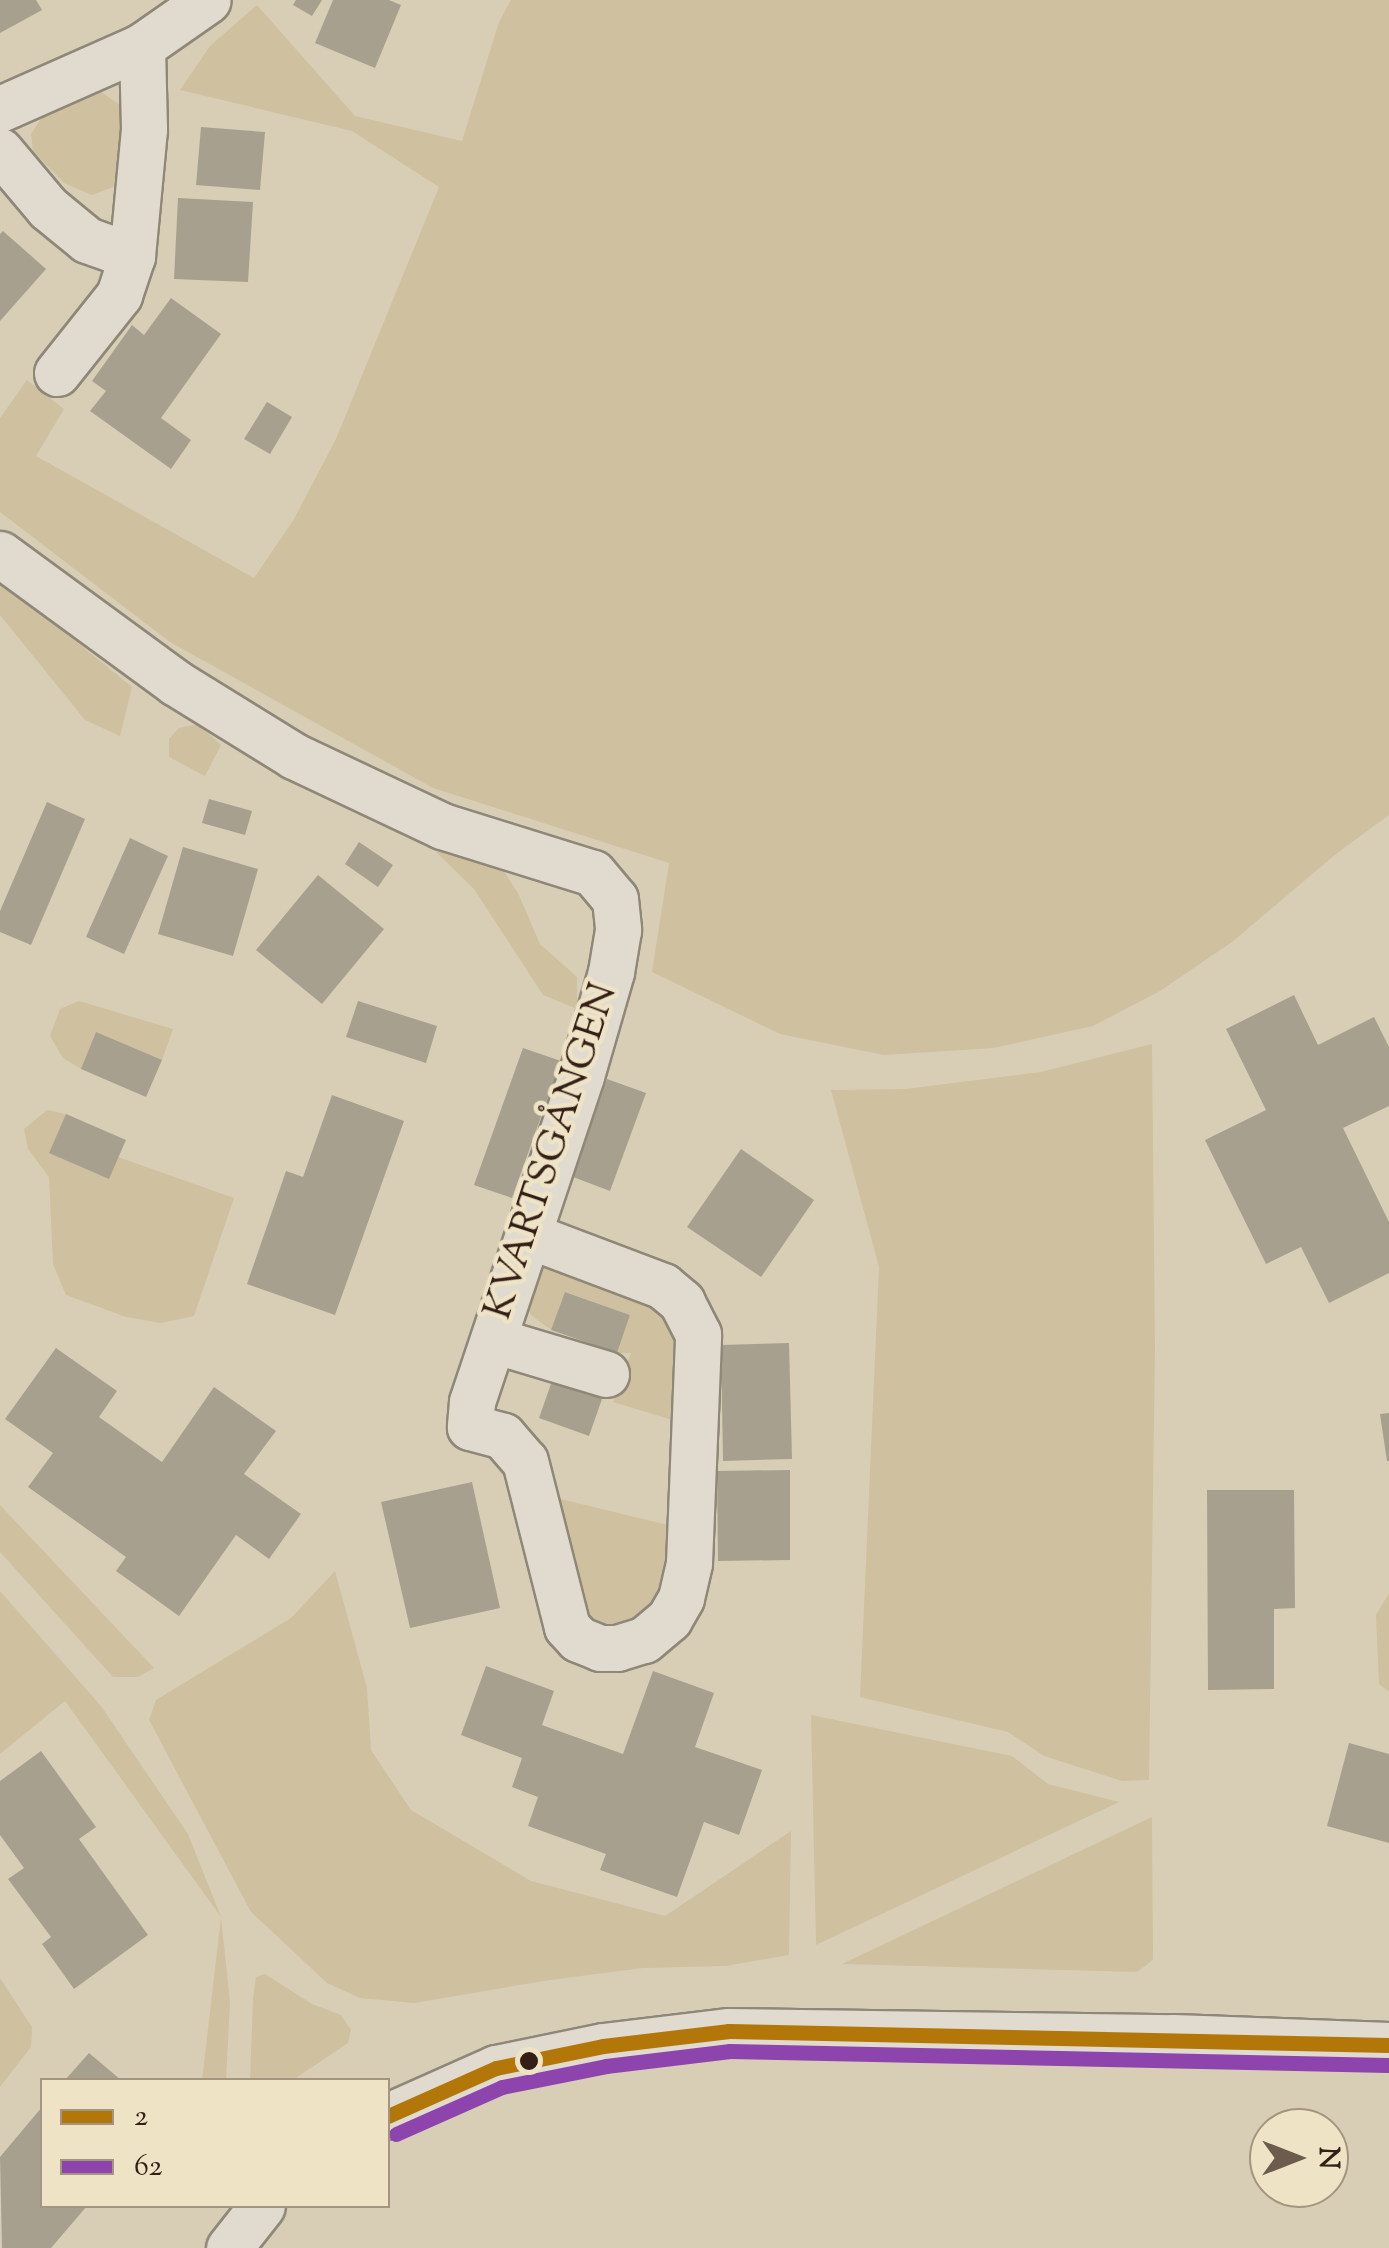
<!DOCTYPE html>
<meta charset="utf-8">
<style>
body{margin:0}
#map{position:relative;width:1389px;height:2248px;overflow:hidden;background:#d8ceb5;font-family:"Sorts Mill Goudy",serif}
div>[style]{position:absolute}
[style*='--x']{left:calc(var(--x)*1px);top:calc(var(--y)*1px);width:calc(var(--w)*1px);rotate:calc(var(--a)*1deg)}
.green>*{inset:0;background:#cfc0a0}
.building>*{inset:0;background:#a8a08f}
.roads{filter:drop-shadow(2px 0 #8f8778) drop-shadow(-2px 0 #8f8778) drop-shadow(0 2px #8f8778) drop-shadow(0 -2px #8f8778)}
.minor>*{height:45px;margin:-22.5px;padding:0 22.5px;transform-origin:22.5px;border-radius:22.5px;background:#e0dbce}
.bus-1>*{height:15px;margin:-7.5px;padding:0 7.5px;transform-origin:7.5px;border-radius:7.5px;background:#b27708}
.bus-2>*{height:15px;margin:-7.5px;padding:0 7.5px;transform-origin:7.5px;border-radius:7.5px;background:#8e44ad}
.dots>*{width:28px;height:28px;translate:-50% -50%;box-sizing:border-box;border:5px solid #efe3c6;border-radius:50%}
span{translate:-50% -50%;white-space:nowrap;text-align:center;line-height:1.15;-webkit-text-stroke:9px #efe3c6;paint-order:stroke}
.street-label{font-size:40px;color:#331f16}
.legend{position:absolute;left:40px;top:2078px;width:350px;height:130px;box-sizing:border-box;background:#efe3c6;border:2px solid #a49580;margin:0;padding:12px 18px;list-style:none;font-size:30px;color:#331f16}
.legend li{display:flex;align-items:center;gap:20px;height:50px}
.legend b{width:50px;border:2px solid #a49580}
.north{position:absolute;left:1249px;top:2108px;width:100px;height:100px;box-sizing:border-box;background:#efe3c6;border:2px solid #a49580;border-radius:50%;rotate:90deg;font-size:28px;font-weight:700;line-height:40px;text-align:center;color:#331f16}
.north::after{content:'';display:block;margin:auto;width:35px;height:45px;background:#6d5c4e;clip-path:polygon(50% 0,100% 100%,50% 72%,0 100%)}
</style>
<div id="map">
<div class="green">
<i style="clip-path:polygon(511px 0,1389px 0,1389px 815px,1336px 854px,1232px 942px,1160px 991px,1093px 1026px,994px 1048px,884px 1055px,780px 1034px,652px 972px,669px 863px,433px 788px,170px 642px,0 512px,0 418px,27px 380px,64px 409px,36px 456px,254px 578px,294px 519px,336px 439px,439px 187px,352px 131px,180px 90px,210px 46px,257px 5px,355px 116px,462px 141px,499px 22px)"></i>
<i style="clip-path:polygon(100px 91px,123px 107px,124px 152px,113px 187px,92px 195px,64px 183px,33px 151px,31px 134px,42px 117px)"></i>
<i style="clip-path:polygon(0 580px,132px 687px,120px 736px,85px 720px,0 615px)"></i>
<i style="clip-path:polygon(198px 724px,221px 745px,205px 776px,169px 757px,169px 739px,179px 728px)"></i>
<i style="clip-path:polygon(450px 848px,499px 864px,518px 893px,540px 944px,577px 977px,577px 1009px,543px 995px,474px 889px,436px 852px)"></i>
<i style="clip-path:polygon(79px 1001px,173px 1029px,162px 1060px,81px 1069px,63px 1058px,50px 1036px,60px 1009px)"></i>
<i style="clip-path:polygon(1152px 1044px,1155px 1347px,1149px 1780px,1122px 1781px,1044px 1756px,1008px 1732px,860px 1697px,879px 1267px,831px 1090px,905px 1089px,1041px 1072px)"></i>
<i style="clip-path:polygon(47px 1110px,66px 1114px,50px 1153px,118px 1157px,234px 1198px,194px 1316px,161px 1323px,126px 1317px,66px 1295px,53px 1264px,49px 1177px,28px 1149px,24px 1129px)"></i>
<i style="clip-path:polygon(541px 1266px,662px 1302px,679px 1331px,679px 1422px,613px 1402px,631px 1353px,617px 1353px,630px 1315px,566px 1292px,551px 1330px,531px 1315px,524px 1298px)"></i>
<i style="clip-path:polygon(548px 1496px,672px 1526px,665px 1600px,650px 1617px,594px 1632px,576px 1611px)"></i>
<i style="clip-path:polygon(0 1505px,154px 1668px,138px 1677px,113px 1677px,0 1552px)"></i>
<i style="clip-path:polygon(335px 1571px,367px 1688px,371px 1750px,411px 1810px,531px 1881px,665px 1916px,791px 1831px,789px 1955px,726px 1966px,643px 1968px,550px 1980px,414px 2003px,360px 1998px,327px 1983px,251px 1912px,149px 1720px,156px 1700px,291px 1618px)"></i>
<i style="clip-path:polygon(0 1591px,101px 1706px,188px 1834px,221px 1917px,230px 2002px,226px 2080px,202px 2080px,221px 1917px,65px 1701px,0 1754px)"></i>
<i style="clip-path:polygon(1389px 1593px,1389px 1692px,1379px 1684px,1376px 1615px)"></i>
<i style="clip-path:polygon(811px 1715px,1012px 1756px,1048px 1784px,1119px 1802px,816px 1945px)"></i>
<i style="clip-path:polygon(1152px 1817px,1153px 1960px,1137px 1972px,842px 1964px)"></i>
<i style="clip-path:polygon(265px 1974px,312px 2004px,341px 2015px,351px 2030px,348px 2043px,293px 2080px,250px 2080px,253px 1998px,256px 1977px)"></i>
<i style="clip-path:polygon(0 1978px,32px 2027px,31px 2047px,0 2087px)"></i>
</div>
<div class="building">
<i style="clip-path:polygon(0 0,36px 0,42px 10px,0 33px)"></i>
<i style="clip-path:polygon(296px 0,322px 0,312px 16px,293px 5px)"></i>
<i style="clip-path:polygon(333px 0,389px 0,401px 5px,375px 68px,315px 43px)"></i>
<i style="clip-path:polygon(201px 127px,265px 132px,260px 190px,196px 185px)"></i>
<i style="clip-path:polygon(178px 198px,253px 202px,248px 282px,174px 279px)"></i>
<i style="clip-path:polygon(3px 231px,46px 269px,0 321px,0 234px)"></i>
<i style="clip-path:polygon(171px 298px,221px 334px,161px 418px,191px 440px,171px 469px,90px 411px,106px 391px,92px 381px,132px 325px,144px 335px)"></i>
<i style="clip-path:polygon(267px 402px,292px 417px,270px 454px,244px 439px)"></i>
<i style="clip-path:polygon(209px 799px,252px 811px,245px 835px,202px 823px)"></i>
<i style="clip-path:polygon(47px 802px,85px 819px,31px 945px,0 932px,0 911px)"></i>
<i style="clip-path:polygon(130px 838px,168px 856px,124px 954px,86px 937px)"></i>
<i style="clip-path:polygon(359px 842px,393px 865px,378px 887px,345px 864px)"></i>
<i style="clip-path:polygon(183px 847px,258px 869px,233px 956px,158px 934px)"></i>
<i style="clip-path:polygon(318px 875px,384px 929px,322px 1004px,256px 950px)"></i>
<i style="clip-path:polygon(1294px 995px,1318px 1045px,1374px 1017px,1389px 1047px,1389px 1106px,1343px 1128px,1389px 1222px,1389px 1273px,1329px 1303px,1301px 1247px,1266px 1264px,1205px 1140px,1266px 1110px,1226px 1029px)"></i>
<i style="clip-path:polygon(358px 1001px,437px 1026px,426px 1063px,346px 1037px)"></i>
<i style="clip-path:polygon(96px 1032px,162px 1060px,146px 1097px,81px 1069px)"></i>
<i style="clip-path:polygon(523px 1048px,561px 1061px,512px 1198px,474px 1185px)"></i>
<i style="clip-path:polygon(607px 1079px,646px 1093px,610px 1191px,573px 1177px)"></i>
<i style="clip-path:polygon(332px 1095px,404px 1121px,335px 1315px,247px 1284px,286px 1171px,303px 1177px)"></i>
<i style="clip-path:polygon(66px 1114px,126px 1140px,109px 1179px,49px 1153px)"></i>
<i style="clip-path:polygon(741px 1149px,814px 1200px,761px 1277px,687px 1227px)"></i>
<i style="clip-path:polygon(565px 1292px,630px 1315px,617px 1353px,551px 1330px)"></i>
<i style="clip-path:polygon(789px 1343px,792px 1459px,723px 1461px,721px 1345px)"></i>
<i style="clip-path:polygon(56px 1348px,117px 1391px,99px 1417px,162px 1462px,214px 1387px,276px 1431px,244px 1474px,301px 1514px,269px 1559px,236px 1535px,179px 1616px,116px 1571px,126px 1557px,28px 1487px,53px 1453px,5px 1419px)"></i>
<i style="clip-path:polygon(552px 1381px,602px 1399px,589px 1436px,539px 1418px)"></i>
<i style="clip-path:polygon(1389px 1413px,1389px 1461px,1387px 1461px,1380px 1414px)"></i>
<i style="clip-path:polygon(790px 1470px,790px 1560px,718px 1561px,717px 1471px)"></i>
<i style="clip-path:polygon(472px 1482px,500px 1608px,410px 1628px,381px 1502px)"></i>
<i style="clip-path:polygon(1207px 1490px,1294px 1490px,1295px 1608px,1274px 1609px,1274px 1689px,1208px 1690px)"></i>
<i style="clip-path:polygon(486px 1666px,554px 1691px,542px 1725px,623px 1754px,653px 1671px,714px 1693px,695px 1747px,762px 1770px,739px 1835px,704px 1822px,677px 1897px,600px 1870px,606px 1854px,528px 1826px,538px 1797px,512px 1787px,522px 1758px,461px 1735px)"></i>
<i style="clip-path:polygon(1349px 1743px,1389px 1754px,1389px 1843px,1327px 1826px)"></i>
<i style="clip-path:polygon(41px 1751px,96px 1827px,79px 1839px,148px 1935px,74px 1989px,42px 1944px,51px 1937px,8px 1879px,24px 1868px,0 1835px,0 1781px)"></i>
<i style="clip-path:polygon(89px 2053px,121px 2080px,65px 2080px)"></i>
<i style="clip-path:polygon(42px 2107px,42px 2206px,87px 2206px,51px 2248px,2px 2248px,0 2157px)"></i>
</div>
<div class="roads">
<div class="minor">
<i style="--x:0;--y:109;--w:155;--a:-23.9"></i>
<i style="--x:142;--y:46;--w:80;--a:-34.9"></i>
<i style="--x:0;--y:151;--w:75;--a:49.9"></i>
<i style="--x:48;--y:208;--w:50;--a:39.4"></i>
<i style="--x:87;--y:240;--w:48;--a:19.6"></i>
<i style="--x:57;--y:373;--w:100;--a:-51.5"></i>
<i style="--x:119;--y:295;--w:41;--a:-71.6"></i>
<i style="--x:132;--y:256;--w:128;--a:-84.6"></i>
<i style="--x:144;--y:129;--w:83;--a:-91.4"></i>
<i style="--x:0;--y:554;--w:218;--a:36.2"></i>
<i style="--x:176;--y:683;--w:139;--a:31.7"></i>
<i style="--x:294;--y:756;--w:164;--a:25.3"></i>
<i style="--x:442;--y:826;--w:158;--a:17.3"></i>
<i style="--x:593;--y:873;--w:34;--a:50"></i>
<i style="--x:615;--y:899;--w:31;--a:84"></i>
<i style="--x:618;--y:930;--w:43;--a:99.5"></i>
<i style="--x:611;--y:972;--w:108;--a:106.1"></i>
<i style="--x:581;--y:1076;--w:344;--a:108.5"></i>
<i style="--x:472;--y:1402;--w:25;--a:95"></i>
<i style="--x:470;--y:1427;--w:34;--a:15"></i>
<i style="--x:503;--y:1436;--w:33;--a:49"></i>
<i style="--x:525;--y:1461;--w:171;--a:75.8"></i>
<i style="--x:567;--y:1627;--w:16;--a:47"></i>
<i style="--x:578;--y:1639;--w:24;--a:22"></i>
<i style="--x:600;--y:1648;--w:17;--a:0"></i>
<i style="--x:617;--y:1648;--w:28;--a:-17"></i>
<i style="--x:644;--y:1640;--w:33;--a:-40"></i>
<i style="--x:669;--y:1619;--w:24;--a:-60"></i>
<i style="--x:681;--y:1598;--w:36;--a:-77"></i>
<i style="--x:689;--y:1563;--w:229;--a:-87.7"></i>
<i style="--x:698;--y:1334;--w:36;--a:-117"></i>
<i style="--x:682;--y:1302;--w:25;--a:-140"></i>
<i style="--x:663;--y:1286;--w:144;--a:-159.3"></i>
<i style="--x:493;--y:1340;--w:118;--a:16.7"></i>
<i style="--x:388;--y:2116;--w:118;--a:-24"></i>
<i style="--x:496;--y:2068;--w:109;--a:-11.6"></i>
<i style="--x:603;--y:2046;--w:127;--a:-6.8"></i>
<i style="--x:729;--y:2031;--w:444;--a:0.8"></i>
<i style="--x:1173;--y:2037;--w:216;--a:2.1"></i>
<i style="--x:229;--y:2248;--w:53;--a:-51.8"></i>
</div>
</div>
<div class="bus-1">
<i style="--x:388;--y:2116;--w:118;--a:-24"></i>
<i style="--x:496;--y:2068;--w:109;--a:-11.6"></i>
<i style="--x:603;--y:2046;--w:127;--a:-6.8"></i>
<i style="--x:729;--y:2031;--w:660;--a:1.22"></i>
</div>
<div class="bus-2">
<i style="--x:396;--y:2134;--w:116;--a:-23.9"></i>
<i style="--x:502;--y:2087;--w:106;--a:-11.4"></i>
<i style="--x:606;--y:2066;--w:125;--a:-6.9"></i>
<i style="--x:730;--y:2051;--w:658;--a:1.22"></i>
</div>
<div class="dots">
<i style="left:529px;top:2061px;background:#331f16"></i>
</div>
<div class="street-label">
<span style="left:553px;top:1152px;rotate:-72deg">KVARTSGÅNGEN</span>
</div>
<ul class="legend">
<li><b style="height:12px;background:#b27708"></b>2</li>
<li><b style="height:12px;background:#8e44ad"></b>62</li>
</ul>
<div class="north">N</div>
</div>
